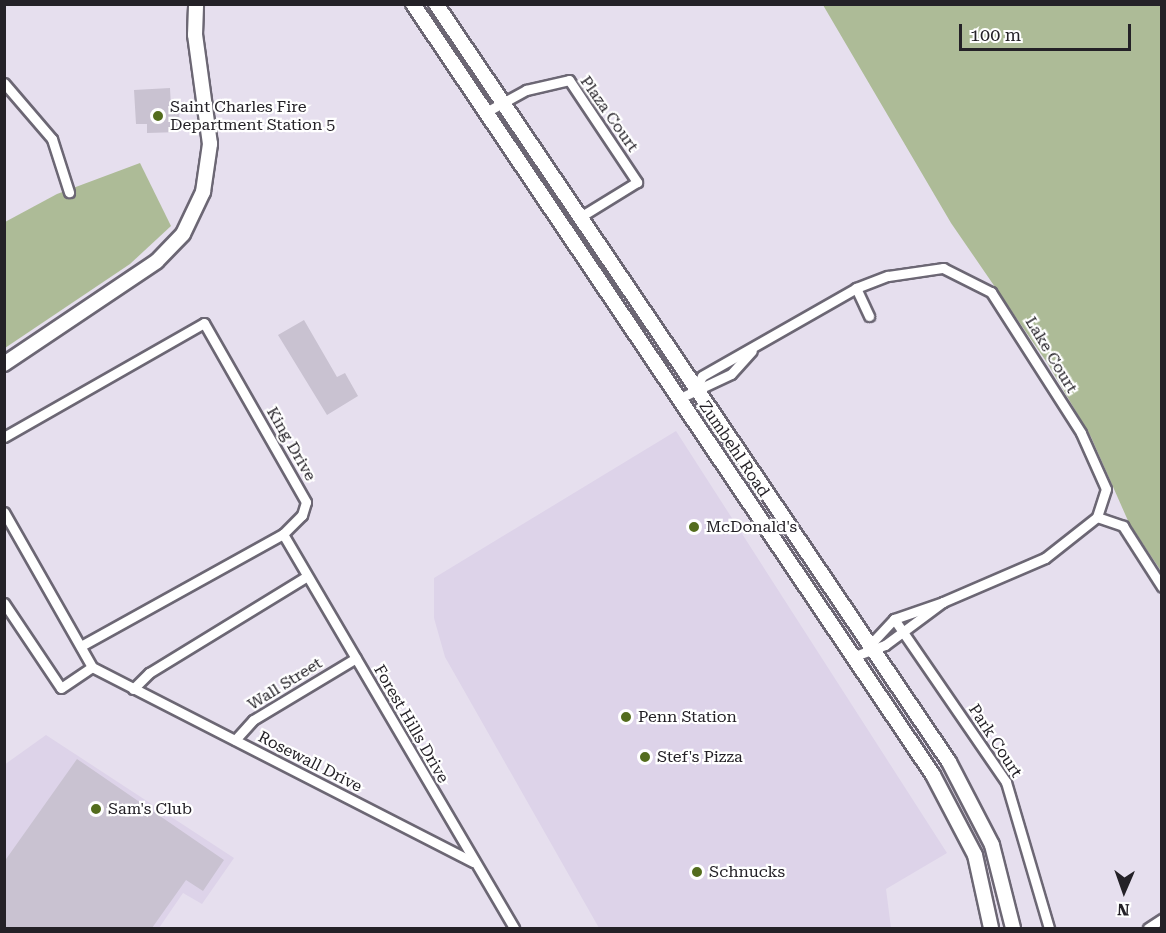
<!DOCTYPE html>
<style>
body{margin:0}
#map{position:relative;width:1166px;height:933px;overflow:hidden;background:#e6dfee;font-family:"Roboto Serif",serif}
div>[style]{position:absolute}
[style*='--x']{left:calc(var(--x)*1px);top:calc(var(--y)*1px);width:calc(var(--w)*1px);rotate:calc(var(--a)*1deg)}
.built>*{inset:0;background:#ddd3e9}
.green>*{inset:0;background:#adbb97}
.building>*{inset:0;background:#c9c2d1}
.roads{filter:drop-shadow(2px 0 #6c6774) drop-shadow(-2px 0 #6c6774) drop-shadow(0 2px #6c6774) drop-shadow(0 -2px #6c6774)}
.street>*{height:9px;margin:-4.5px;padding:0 4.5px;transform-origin:4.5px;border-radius:4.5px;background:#fff}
.secondary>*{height:14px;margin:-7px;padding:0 7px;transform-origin:7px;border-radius:7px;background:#fff}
.dots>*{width:16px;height:16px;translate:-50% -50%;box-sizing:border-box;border:3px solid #fff;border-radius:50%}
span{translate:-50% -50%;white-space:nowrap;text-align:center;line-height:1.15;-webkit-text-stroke:4.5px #fff;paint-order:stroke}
.poi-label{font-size:16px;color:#242127}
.left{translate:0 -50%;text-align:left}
.street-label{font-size:16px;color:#242127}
.frame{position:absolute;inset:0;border:6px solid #242127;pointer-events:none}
.north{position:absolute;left:1094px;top:861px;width:60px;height:60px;-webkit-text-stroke:4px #fff;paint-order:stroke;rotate:182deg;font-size:16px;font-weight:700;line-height:24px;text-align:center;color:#242127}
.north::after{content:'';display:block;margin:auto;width:21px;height:27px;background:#242127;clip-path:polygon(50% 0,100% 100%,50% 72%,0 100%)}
.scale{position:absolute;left:959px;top:24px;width:172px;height:27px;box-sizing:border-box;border:3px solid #242127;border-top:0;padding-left:8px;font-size:18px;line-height:21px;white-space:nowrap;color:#242127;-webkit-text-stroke:4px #fff;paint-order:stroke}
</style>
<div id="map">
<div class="built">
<i style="clip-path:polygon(676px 431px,947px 853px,886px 889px,891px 928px,599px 928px,445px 657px,434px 618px,434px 578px)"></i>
<i style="clip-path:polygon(46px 735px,234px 858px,202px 904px,183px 893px,159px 928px,5px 928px,4px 765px)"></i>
</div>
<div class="green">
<i style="clip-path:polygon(823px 5px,1161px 5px,1161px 571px,1129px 523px,1091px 437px,1048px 364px,951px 223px)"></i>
<i style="clip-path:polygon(140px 163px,171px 226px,130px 264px,5px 348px,5px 222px,57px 194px)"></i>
</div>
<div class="building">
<i style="clip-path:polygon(170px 88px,171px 108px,179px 108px,180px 132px,147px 133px,147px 124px,136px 124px,134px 90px)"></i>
<i style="clip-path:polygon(304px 320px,337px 377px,345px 373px,358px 396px,327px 415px,278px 335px)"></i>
<i style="clip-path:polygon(77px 759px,224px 860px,203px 891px,186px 880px,152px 928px,4px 928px,4px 862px)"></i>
</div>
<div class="roads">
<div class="street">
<i style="--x:4;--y:83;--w:74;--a:49.4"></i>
<i style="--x:52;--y:139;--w:56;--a:72.2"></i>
<i style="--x:486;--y:112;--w:46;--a:-28.8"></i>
<i style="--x:526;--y:90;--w:44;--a:-13.1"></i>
<i style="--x:569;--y:80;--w:123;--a:56.3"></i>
<i style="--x:637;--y:182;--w:67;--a:148.4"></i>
<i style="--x:856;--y:288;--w:31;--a:65"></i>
<i style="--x:696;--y:388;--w:13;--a:-63"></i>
<i style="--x:702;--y:376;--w:177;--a:-29.7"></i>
<i style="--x:856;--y:288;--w:34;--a:-21"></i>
<i style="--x:888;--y:276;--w:56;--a:-8.3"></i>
<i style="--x:943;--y:268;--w:54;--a:26.6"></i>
<i style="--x:991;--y:292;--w:167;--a:57.4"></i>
<i style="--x:1081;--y:433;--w:61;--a:65.9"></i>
<i style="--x:1106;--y:489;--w:29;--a:108"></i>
<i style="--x:1097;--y:517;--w:66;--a:141.7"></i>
<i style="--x:1045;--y:558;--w:111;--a:156.7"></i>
<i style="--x:943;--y:602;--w:72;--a:143.4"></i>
<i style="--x:885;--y:645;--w:35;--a:160"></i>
<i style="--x:680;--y:398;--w:56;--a:-25.2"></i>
<i style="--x:731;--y:374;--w:31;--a:-48"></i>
<i style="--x:4;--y:437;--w:230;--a:-29.7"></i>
<i style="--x:204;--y:323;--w:206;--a:60.3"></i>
<i style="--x:306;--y:502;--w:14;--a:107"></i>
<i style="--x:302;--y:515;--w:27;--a:135"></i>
<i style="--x:283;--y:534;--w:231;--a:151"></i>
<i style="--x:4;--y:512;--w:178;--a:60.4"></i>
<i style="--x:92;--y:667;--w:428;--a:27.1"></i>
<i style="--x:1097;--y:517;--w:28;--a:19"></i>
<i style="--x:1123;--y:526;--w:72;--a:57.4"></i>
<i style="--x:283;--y:534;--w:457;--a:59.6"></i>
<i style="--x:4;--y:603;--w:102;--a:56.2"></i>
<i style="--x:61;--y:688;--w:37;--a:-34"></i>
<i style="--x:894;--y:619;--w:198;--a:55.5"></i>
<i style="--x:1006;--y:782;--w:152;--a:73.6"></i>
<i style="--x:867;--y:648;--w:40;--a:-47"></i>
<i style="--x:894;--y:619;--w:52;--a:-19.1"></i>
<i style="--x:133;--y:689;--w:23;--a:-45"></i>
<i style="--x:149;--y:673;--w:185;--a:-31.5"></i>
<i style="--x:235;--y:740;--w:27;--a:-48"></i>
<i style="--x:253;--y:720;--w:120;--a:-31"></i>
<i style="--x:1148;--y:928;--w:17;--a:-33"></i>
</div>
<div class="secondary">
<i style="--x:413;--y:4;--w:930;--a:56"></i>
<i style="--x:933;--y:775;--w:90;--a:62.3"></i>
<i style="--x:975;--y:855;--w:75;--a:77.6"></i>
<i style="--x:436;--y:4;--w:915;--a:55.91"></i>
<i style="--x:949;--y:762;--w:93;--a:62.6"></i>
<i style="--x:992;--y:845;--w:86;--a:75.8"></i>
<i style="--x:4;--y:364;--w:184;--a:-33.9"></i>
<i style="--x:157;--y:261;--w:37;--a:-46"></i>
<i style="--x:183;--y:234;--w:47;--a:-64.5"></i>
<i style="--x:203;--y:192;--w:49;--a:-81.7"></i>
<i style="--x:210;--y:144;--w:110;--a:-97.8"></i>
<i style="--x:195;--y:35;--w:31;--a:-88"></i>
</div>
</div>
<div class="dots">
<i style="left:158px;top:116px;background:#536c1d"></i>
<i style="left:694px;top:527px;background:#536c1d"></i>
<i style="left:626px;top:717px;background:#536c1d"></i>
<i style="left:645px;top:757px;background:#536c1d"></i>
<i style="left:96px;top:809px;background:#536c1d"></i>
<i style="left:697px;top:872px;background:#536c1d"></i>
</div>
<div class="poi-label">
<span class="left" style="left:170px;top:116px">Saint Charles Fire<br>Department Station 5</span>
<span class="left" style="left:706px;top:527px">McDonald's</span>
<span class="left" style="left:638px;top:717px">Penn Station</span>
<span class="left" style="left:657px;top:757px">Stef's Pizza</span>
<span class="left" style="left:108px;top:809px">Sam's Club</span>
<span class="left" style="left:709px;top:872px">Schnucks</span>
</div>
<div class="street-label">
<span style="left:609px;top:114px;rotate:55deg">Plaza Court</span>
<span style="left:1051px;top:355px;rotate:59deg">Lake Court</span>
<span style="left:291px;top:444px;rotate:60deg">King Drive</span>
<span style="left:734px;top:449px;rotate:56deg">Zumbehl Road</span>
<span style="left:285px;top:684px;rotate:-32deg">Wall Street</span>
<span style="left:411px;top:724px;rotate:60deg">Forest Hills Drive</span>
<span style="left:995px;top:741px;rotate:57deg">Park Court</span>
<span style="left:310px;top:762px;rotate:27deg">Rosewall Drive</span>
</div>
<div class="frame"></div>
<div class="north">N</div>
<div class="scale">100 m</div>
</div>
